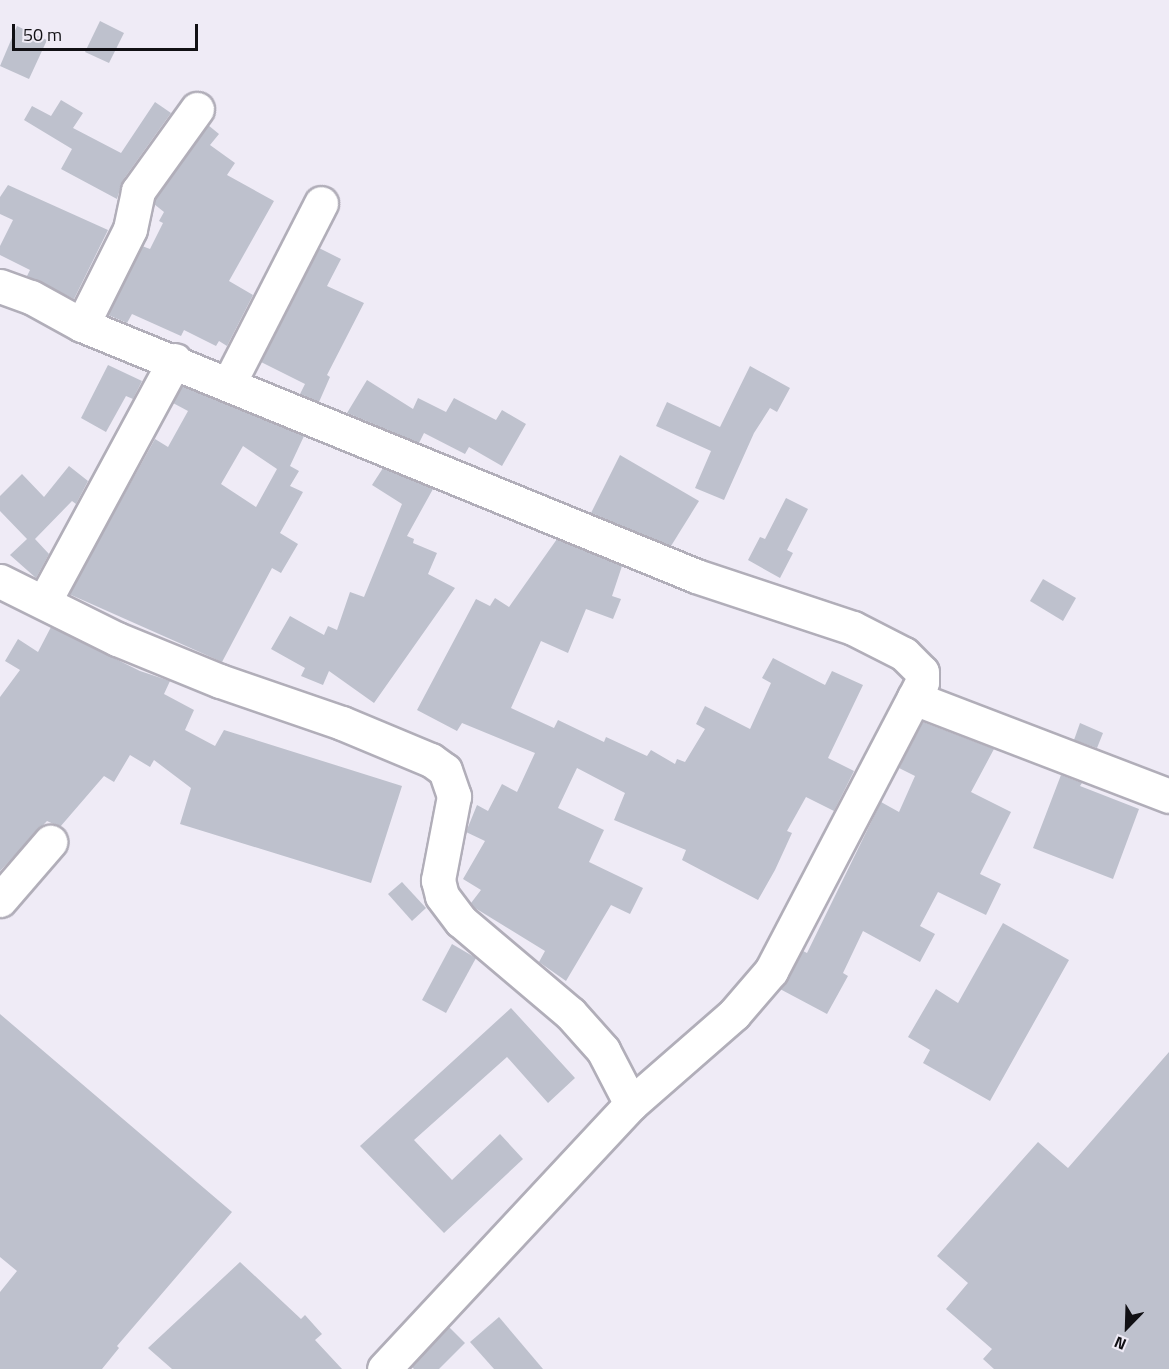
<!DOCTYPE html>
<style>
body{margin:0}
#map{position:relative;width:1169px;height:1369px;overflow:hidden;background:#efebf6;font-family:"Titillium Web",sans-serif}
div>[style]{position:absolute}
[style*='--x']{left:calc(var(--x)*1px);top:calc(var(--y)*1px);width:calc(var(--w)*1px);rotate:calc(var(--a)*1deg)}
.building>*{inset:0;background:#bec1cd}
.roads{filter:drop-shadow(2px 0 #b1aeb9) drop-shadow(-2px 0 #b1aeb9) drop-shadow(0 2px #b1aeb9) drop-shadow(0 -2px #b1aeb9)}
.minor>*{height:33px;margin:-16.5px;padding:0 16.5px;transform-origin:16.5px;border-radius:16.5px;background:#fff}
span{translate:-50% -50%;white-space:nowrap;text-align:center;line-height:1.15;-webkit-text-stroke:5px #efebf6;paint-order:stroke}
.north{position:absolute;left:1097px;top:1297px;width:60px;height:60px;-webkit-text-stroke:4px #efebf6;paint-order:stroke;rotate:203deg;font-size:16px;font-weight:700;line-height:24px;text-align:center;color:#111014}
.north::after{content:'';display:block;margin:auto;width:21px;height:27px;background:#111014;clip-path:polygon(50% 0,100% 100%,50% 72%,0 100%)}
.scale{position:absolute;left:12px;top:24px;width:186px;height:27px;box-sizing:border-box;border:3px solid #111014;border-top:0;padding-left:8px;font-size:18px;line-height:21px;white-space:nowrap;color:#111014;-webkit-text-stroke:4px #efebf6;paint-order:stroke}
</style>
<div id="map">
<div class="building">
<i style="clip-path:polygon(100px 21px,124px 33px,109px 63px,85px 52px)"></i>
<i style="clip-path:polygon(17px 26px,47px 40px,29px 79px,0 66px)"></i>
<i style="clip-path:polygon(61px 100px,83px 113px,73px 128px,121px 153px,155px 102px,171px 113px,123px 180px,117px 199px,61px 169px,72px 149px,24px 120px,32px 106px,51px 116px)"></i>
<i style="clip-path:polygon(208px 125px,219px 134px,210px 145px,235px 163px,227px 175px,274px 201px,229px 281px,253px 295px,227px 346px,219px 341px,216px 346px,184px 330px,181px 336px,132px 314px,127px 323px,108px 315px,142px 246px,150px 249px,163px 223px,159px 221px,164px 212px,154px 204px,156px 199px)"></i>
<i style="clip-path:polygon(8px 185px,108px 230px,74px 299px,27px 276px,30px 270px,0 255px,0 246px,13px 220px,0 214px,0 197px)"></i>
<i style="clip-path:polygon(319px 248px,341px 259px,327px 286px,364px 303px,327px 375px,330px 377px,319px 402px,300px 394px,305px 384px,261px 362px)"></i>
<i style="clip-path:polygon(108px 365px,142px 381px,133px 399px,126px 396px,106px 432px,81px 418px)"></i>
<i style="clip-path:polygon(750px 366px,790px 388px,777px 412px,770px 408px,754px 433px,724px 500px,695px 488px,711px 451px,656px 426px,667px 402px,720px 427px)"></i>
<i style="clip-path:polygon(367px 380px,413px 409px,418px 398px,446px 412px,454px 398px,496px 420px,502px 410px,526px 424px,502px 466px,469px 447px,465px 454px,424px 433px,419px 443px,347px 413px)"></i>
<i style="clip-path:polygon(evenodd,182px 386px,304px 436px,290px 466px,299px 471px,290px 486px,303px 492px,280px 533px,298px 544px,281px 573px,272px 568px,222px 662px,69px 594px,155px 439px,168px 447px,188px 411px,173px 403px,182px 386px,243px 446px,277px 469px,256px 507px,221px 484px,243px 446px)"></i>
<i style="clip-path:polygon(620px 455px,699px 501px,671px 546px,591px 513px)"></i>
<i style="clip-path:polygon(69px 466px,88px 481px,76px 504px,72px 501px,35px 539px,49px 554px,36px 578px,10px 555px,27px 539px,0 511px,0 496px,22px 474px,44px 497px)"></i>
<i style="clip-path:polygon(383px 468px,433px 489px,407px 536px,414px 539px,413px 543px,437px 553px,428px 574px,455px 588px,374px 703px,329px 671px,323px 685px,301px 676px,305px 668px,271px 649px,290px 616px,324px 635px,328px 626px,337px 630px,350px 592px,364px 597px,402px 504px,372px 485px)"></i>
<i style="clip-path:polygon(786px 498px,808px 509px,787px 550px,793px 553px,780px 578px,748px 560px,760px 537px,765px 539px)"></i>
<i style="clip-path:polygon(557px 539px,622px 566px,612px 596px,621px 599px,613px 619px,586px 609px,568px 653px,541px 641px,511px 708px,554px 728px,558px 720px,604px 742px,606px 737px,647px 756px,651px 750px,675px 764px,677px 759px,685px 762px,705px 729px,696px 724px,705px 706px,750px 729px,771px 683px,762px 678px,773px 658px,825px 685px,832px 671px,863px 685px,828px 758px,854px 771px,834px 811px,806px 797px,787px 831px,792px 833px,775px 870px,758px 900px,682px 860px,686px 850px,614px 820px,625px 793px,577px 768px,558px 808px,604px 830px,589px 862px,643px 888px,630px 914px,611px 905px,566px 981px,539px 962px,545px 951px,475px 908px,471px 903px,481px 890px,463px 879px,485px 841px,466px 832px,477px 805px,488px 811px,502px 784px,517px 792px,535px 753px,462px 723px,457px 731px,417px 710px,476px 599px,490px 606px,495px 598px,509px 607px)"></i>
<i style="clip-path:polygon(1043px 579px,1076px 598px,1063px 621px,1030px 601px)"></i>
<i style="clip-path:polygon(51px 627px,140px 671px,170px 681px,164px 694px,194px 710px,185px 730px,215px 746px,224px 730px,402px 786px,371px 883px,180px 824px,191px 788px,154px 760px,150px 767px,130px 755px,114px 782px,104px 776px,60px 827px,47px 821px,0 871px,0 697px,20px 670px,5px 661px,18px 639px,38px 652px)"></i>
<i style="clip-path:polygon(923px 722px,994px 749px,971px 792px,1011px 812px,980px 874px,1001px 884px,986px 915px,938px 892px,920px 926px,935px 934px,920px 962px,863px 931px,843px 973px,848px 976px,827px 1014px,780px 989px,803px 951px,807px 953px,881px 802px,899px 812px,915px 776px,899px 768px)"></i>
<i style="clip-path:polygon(1080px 723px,1103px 733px,1097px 748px,1074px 740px)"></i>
<i style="clip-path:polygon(1061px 775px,1082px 783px,1080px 786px,1139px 809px,1113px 879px,1033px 848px)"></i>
<i style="clip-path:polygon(402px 882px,426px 908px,412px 921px,388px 894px)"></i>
<i style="clip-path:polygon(1003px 923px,1069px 960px,990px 1101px,923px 1063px,930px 1050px,908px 1037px,936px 989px,958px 1003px)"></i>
<i style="clip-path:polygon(452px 944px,476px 958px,446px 1013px,422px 1000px)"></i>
<i style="clip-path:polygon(511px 1008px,575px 1078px,548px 1103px,507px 1057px,414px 1140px,452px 1180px,500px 1134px,523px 1159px,444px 1233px,360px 1146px)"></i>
<i style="clip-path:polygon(0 1014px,232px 1212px,117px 1346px,119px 1348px,102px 1369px,0 1369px,0 1292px,17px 1271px,0 1257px)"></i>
<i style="clip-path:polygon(1169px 1052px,1169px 1369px,994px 1369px,983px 1359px,992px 1349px,946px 1309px,968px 1283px,937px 1256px,1038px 1142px,1068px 1168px)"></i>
<i style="clip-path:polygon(240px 1262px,301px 1319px,305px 1315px,322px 1334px,315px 1340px,342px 1369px,172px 1369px,148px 1348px)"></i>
<i style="clip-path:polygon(499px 1317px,543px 1369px,494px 1369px,470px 1342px)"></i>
<i style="clip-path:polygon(449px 1327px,465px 1343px,439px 1369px,414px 1369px,412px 1367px)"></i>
</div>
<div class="roads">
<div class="minor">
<i style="--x:0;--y:286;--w:33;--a:20"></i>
<i style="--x:31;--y:297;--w:58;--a:28.8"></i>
<i style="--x:82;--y:325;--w:663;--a:22.23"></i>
<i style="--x:696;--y:576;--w:165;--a:18.3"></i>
<i style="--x:853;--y:628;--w:57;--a:27"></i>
<i style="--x:904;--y:654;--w:25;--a:45"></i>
<i style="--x:922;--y:672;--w:10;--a:90"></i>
<i style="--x:922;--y:682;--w:18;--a:117"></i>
<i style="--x:82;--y:325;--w:107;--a:-63.4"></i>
<i style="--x:130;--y:229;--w:39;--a:-78"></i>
<i style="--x:138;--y:191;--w:101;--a:-54.3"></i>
<i style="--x:229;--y:383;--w:202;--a:-62.9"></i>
<i style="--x:0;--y:581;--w:131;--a:26.4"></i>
<i style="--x:117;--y:639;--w:111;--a:22.2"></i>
<i style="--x:220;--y:681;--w:129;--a:19"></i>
<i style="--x:342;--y:723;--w:96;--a:22.6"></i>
<i style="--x:431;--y:760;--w:17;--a:36"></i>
<i style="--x:445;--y:770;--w:28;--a:71"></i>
<i style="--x:454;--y:796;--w:86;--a:100.8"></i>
<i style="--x:438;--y:880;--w:16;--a:76"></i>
<i style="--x:442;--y:896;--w:31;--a:53"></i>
<i style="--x:461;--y:921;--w:143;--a:40.2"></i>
<i style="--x:570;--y:1013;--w:50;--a:48.3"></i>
<i style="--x:603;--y:1050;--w:61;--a:62.6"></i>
<i style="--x:631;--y:1104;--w:362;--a:133"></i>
<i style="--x:44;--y:602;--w:275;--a:-61.6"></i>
<i style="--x:0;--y:900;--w:77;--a:-49.2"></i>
<i style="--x:631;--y:1104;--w:137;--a:-41.1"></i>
<i style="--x:734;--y:1014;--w:57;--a:-49.3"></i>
<i style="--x:771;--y:971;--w:308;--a:-62.4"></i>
<i style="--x:914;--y:698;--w:273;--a:21"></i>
</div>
</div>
<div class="north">N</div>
<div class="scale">50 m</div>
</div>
